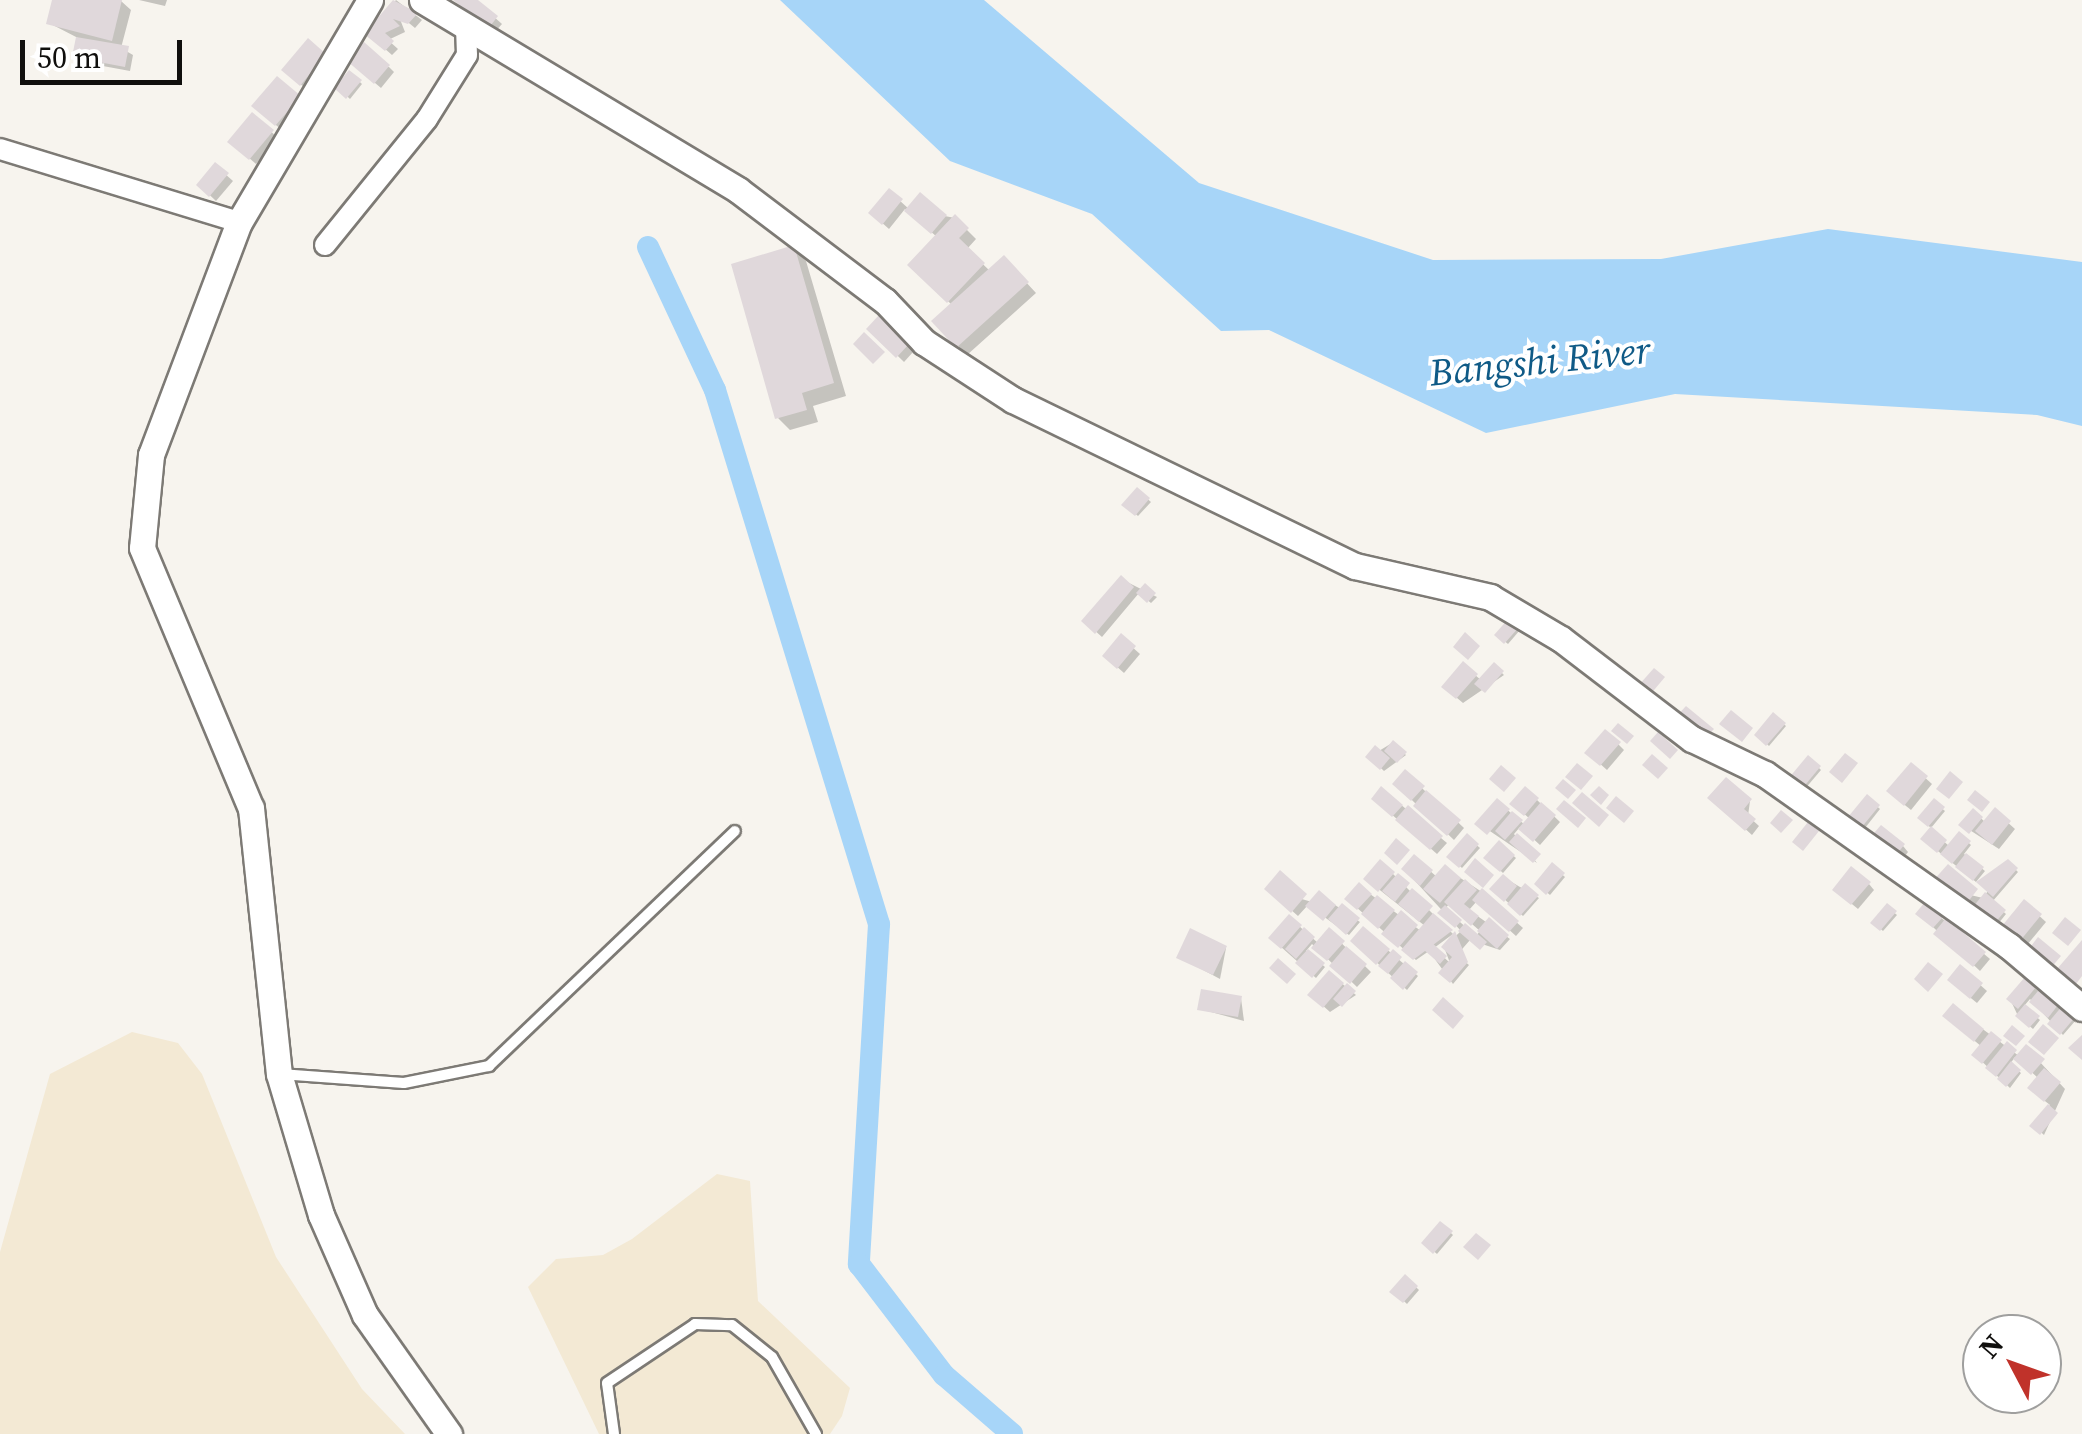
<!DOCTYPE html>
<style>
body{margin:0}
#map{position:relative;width:2082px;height:1434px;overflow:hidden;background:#f7f4ee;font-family:"Source Serif 4",serif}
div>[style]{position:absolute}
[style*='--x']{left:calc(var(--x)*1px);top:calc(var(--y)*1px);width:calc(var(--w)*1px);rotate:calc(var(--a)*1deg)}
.industrial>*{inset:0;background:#f3e9d4}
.water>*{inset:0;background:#a7d5f8}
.shadow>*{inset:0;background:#0003}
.canal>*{height:22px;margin:-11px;padding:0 11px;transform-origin:11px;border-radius:11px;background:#a7d5f8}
.building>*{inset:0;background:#e0d8db}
.roads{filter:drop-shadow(2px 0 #7d7a75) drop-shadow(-2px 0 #7d7a75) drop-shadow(0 2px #7d7a75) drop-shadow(0 -2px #7d7a75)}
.service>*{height:10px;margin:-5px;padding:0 5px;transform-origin:5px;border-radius:5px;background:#fff}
.minor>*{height:20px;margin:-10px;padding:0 10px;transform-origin:10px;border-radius:10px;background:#fff}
.tertiary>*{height:25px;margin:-12.5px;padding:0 12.5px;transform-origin:12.5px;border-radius:12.5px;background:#fff}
span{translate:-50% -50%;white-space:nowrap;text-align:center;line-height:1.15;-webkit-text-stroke:8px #fff;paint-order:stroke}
.water-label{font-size:38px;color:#0f5a86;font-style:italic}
.north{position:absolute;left:1962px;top:1314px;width:100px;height:100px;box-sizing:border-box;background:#fff;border:2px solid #9f9f9e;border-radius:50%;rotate:311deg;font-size:28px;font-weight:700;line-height:40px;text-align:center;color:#100f0d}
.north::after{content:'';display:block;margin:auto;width:35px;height:45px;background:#c0322a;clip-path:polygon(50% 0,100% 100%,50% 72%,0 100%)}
.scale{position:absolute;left:20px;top:40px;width:162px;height:45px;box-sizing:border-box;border:5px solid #100f0d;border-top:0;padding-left:12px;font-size:30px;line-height:35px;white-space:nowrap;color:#100f0d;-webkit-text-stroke:8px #fff;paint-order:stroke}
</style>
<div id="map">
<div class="industrial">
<i style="clip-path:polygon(132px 1032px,178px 1043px,202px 1074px,276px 1257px,362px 1389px,405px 1434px,0 1434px,0 1252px,50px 1074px)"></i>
<i style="clip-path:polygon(717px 1174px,750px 1181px,758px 1301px,850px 1388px,842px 1416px,830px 1434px,599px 1434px,528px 1287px,556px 1259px,603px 1255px,632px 1239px)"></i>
</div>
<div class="water">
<i style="clip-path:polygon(780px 0,984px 0,1199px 183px,1433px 260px,1661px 259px,1828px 229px,2082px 262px,2082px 426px,2037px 415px,1675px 394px,1486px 433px,1269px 330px,1221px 331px,1092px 214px,950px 161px)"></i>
</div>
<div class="shadow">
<i style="clip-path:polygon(55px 0,121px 1px,131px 10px,121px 48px,133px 55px,130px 71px,81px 62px,78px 38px,49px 23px)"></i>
<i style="clip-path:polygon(139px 0,167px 0,165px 6px)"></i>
<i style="clip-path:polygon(396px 0,422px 20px,415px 28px,398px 14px,405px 32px,388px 40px,398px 49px,392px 55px,368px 34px)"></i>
<i style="clip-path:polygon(455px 0,475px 0,502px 24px,495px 32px)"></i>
<i style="clip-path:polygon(330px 62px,307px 90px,285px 70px)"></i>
<i style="clip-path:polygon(356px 67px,389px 67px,394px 72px,381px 88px)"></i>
<i style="clip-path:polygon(350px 73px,362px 84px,350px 99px,338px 88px)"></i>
<i style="clip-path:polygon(277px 79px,305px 103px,282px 130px,260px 112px)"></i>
<i style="clip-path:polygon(253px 115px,278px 138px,256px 164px,231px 142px)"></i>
<i style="clip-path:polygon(215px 165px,233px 181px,216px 201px,199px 185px)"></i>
<i style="clip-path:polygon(889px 191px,909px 209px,955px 218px,976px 239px,967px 249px,990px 271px,1013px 268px,1036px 293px,967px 355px,934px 321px,952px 305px,910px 265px,937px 237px,905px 209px,889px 229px,871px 213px)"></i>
<i style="clip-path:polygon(793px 248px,806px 261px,846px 396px,813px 406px,818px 422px,790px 430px,778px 418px)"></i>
<i style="clip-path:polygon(880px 318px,914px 351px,904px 362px,870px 329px)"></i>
<i style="clip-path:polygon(1137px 490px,1151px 502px,1138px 516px,1125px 505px)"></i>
<i style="clip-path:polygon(1121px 579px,1157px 597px,1151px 603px,1139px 593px,1102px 637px,1084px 621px)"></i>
<i style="clip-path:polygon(1510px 621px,1520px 630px,1508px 644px,1497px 635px)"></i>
<i style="clip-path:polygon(1121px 637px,1140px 654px,1124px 673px,1105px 656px)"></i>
<i style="clip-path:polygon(1463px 665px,1481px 680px,1494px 665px,1504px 675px,1463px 703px,1444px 687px)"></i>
<i style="clip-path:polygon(1773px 716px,1786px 726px,1769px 746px,1757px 735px)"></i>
<i style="clip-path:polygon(1606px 732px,1624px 750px,1607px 770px,1588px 753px)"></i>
<i style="clip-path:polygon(1392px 743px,1406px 755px,1384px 771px,1369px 757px)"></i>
<i style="clip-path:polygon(1809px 758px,1821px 770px,1804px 790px,1791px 779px)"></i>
<i style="clip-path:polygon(1911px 765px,1932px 784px,1911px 810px,1895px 797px)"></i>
<i style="clip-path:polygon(1405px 772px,1464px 828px,1454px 840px,1395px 784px)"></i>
<i style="clip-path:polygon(1382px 789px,1447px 843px,1437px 854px,1374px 799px)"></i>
<i style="clip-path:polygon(1711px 798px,1750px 801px,1748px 816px,1759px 826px,1752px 835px)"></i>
<i style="clip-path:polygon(1867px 798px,1880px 809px,1865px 828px,1851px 817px)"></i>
<i style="clip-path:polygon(1537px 800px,1560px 822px,1540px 845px,1520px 827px,1514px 834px,1537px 863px,1478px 823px,1497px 801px,1525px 825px,1530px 819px,1513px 804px)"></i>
<i style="clip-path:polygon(1934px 802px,1945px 811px,1931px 828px,1920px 818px)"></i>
<i style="clip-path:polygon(1973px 811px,1985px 822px,1995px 811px,2015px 829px,1999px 849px,1962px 825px)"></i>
<i style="clip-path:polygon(1931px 830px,1949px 846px,1959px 834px,1971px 845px,1964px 854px,1985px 871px,1976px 882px,1923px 839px)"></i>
<i style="clip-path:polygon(1467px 837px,1480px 848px,1462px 868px,1450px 857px)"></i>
<i style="clip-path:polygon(1499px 844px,1516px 858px,1503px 873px,1487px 858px)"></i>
<i style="clip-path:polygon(1877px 846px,1903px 846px,1908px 852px,1899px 864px)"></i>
<i style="clip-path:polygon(evenodd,1414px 857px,1437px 877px,1445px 868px,1482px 892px,1523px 928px,1516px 936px,1477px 901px,1469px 910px,1510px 939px,1500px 950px,1470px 940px,1457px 955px,1469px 965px,1453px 984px,1429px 951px,1416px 960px,1347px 899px,1359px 886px,1421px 931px,1425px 926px,1366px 879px,1381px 862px,1453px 934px,1434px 948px,1450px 963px,1444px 947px,1461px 931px,1404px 869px,1414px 857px,1449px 904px,1480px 931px,1476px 936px,1445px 909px,1449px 904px)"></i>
<i style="clip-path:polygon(2008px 862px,2018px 872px,1992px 902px,2006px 914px,1998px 924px,1941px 888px,1983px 898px)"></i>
<i style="clip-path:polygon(1552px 866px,1565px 877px,1550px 895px,1537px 884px)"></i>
<i style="clip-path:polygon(1503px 877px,1539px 898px,1523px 916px,1493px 889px)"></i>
<i style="clip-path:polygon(1869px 884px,1874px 890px,1858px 909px,1841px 895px)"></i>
<i style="clip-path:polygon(1267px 889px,1312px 902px,1319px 894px,1360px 922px,1349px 935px,1308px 905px,1298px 916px)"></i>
<i style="clip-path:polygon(2025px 903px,2046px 922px,2027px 945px,2005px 926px)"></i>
<i style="clip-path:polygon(1926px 905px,1990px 959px,1980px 971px,1919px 914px)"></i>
<i style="clip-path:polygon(1887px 907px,1897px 915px,1883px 931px,1874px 923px)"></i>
<i style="clip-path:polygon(1289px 917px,1318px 943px,1329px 931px,1371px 972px,1357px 987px,1312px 944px,1306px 951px,1325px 967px,1316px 978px,1271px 938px)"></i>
<i style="clip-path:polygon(1363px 929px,1418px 976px,1407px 990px,1353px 941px)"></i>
<i style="clip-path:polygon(1226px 948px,1220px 979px,1179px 957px)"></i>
<i style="clip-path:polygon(1961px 968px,1987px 991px,1977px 1003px,1956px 986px)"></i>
<i style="clip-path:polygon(1329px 973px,1356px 995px,1330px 1012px,1311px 995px)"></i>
<i style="clip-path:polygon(2025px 981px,2076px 1020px,2063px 1035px,2030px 999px,2024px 1006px,2040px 1020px,2033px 1029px,2018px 1016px,2010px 999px)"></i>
<i style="clip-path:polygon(1241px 998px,1244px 1021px,1200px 1009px)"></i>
<i style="clip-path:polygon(1953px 1007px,2019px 1056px,2026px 1047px,2065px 1089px,2044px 1135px,2033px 1125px,2050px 1105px,2036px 1094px,2038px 1078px,2015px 1057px,2010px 1064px,2021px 1073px,2010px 1088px,1975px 1055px,1982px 1047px,1951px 1021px)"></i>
<i style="clip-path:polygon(1441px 1224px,1453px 1235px,1437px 1254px,1424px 1243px)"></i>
<i style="clip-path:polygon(1405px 1277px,1419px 1290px,1407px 1304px,1393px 1291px)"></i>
</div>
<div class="canal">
<i style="--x:648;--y:247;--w:158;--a:64.9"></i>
<i style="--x:715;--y:390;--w:559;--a:72.93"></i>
<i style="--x:879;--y:924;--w:341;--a:93.4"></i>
<i style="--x:859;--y:1264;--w:140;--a:52.6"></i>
<i style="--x:944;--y:1375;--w:90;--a:40.9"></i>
</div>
<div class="building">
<i style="clip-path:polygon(52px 0,122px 0,112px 41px,46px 24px)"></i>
<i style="clip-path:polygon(393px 0,418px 13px,408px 24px,393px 19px,400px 26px,385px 33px,394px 41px,385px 51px,364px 34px)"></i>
<i style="clip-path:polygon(453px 0,478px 0,498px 16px,488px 29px)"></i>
<i style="clip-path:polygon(76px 37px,129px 46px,125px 67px,72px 57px)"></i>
<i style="clip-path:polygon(308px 38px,326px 54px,300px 86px,281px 70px)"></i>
<i style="clip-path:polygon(364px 42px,390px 65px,374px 84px,347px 61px)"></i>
<i style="clip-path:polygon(349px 70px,362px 80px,346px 99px,334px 88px)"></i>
<i style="clip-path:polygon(277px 76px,301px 96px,275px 126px,251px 106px)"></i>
<i style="clip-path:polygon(252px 112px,274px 130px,249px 160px,227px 142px)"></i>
<i style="clip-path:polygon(215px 162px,229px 173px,209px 197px,196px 185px)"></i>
<i style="clip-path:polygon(889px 188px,903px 199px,882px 225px,868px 213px)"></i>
<i style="clip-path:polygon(920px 192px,947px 215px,931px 234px,904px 211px)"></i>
<i style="clip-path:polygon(955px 214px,969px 228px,959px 238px,985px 263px,947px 303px,907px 265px)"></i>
<i style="clip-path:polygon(794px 245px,834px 383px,802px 393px,807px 410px,775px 419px,731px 264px)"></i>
<i style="clip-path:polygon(1004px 255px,1029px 282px,956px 348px,931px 321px)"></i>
<i style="clip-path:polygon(880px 314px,910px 343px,896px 358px,866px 329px)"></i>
<i style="clip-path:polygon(864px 332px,885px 352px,873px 364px,853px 344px)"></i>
<i style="clip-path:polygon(1137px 487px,1150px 498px,1135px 516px,1121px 505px)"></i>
<i style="clip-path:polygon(1121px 575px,1134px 587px,1095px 634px,1081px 621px)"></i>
<i style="clip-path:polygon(1145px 583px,1156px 593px,1147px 603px,1136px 593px)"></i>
<i style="clip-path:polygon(1510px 617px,1520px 626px,1504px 644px,1494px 635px)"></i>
<i style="clip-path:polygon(1465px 632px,1480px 646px,1468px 660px,1453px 647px)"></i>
<i style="clip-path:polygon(1121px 633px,1136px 646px,1117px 669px,1102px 656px)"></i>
<i style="clip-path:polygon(1463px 661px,1478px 674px,1456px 699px,1441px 687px)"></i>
<i style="clip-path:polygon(1494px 662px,1504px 671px,1485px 693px,1474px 684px)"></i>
<i style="clip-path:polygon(1654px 668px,1665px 677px,1649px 696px,1638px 686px)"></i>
<i style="clip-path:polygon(1686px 706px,1714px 729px,1702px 742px,1674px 719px)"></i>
<i style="clip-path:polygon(1731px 710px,1753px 728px,1742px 742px,1719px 724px)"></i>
<i style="clip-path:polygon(1773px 712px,1786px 723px,1766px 746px,1754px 735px)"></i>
<i style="clip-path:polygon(1618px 723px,1634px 736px,1627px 744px,1611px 731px)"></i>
<i style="clip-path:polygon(1605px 729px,1621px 742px,1600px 766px,1584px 753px)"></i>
<i style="clip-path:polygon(1658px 732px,1678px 750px,1670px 759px,1650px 741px)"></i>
<i style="clip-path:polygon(1393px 740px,1407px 752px,1397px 763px,1384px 751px)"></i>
<i style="clip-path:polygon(1375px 745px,1390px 758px,1380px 770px,1365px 757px)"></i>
<i style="clip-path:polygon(1845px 753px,1858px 763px,1842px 783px,1829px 772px)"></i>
<i style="clip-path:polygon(1652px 754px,1668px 768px,1658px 779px,1642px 765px)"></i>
<i style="clip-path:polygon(1808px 755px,1821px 766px,1801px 790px,1788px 779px)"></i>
<i style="clip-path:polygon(1911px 762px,1928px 776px,1904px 806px,1886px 791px)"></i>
<i style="clip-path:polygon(1577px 763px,1593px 776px,1581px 790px,1565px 777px)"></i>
<i style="clip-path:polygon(1501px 765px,1516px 778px,1504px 792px,1489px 779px)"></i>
<i style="clip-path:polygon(1405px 769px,1425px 786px,1411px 801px,1392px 784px)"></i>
<i style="clip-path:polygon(1950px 771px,1963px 782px,1949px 799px,1936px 789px)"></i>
<i style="clip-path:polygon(1726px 777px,1752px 799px,1744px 809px,1756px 819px,1745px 831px,1707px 798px)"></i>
<i style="clip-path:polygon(1563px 779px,1576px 790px,1568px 799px,1555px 788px)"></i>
<i style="clip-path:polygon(1381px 786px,1403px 805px,1392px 817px,1371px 799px)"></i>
<i style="clip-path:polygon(1525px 786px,1539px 798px,1524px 816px,1509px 804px)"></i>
<i style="clip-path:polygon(1599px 786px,1609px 795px,1601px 805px,1590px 795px)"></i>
<i style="clip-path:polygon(1426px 790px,1461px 820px,1447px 836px,1413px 806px)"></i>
<i style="clip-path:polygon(1975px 790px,1990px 802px,1982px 812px,1967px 800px)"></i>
<i style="clip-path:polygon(1582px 792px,1609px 815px,1599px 827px,1572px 803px)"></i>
<i style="clip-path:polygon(1867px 794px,1880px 805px,1861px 828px,1848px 817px)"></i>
<i style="clip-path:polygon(1616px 796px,1634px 811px,1624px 823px,1606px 808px)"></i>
<i style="clip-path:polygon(1497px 798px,1510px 809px,1487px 835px,1474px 824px)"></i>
<i style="clip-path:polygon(1934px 798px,1945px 807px,1928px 827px,1917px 818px)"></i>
<i style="clip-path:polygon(1564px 800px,1586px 818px,1578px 828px,1556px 809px)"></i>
<i style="clip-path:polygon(1541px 802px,1556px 815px,1533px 842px,1518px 829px)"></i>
<i style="clip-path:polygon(1408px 805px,1443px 836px,1430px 850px,1395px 820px)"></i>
<i style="clip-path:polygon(1995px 807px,2011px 821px,1992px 845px,1975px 831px)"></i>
<i style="clip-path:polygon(1973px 808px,1983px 817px,1969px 834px,1958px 825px)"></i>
<i style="clip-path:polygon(1781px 810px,1793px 820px,1781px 833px,1770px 823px)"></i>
<i style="clip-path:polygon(1512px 811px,1523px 820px,1505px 840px,1495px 831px)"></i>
<i style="clip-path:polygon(1808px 822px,1819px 831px,1803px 851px,1792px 842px)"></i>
<i style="clip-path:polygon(1881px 825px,1905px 844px,1892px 860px,1868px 840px)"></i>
<i style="clip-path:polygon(1931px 826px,1947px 840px,1937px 853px,1920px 839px)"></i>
<i style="clip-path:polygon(1959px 831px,1971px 841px,1952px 864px,1940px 854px)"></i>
<i style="clip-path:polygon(1467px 833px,1479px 844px,1459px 868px,1446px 857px)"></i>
<i style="clip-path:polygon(1517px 833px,1541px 854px,1533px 863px,1509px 842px)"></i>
<i style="clip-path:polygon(1396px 838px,1410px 850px,1397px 865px,1384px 853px)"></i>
<i style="clip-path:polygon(1499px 840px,1515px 855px,1500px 872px,1483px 858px)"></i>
<i style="clip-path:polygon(1966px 853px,1984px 867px,1973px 881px,1955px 867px)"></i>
<i style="clip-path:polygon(1414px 854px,1433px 870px,1420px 886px,1401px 869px)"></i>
<i style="clip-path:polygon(1475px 858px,1494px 875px,1483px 888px,1464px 872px)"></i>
<i style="clip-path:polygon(1380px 859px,1395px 872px,1378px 892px,1363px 879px)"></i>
<i style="clip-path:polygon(2008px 859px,2018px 868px,1993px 897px,1976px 882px)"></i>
<i style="clip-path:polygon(1552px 862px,1565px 873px,1546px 895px,1534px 884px)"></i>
<i style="clip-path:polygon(1445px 864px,1461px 878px,1440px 903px,1423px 889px)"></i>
<i style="clip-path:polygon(1948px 864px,1978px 889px,1963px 908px,1932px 882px)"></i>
<i style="clip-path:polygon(1851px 866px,1871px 882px,1851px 905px,1832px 890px)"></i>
<i style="clip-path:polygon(1280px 870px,1307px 894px,1291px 913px,1264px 889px)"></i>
<i style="clip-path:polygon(1398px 873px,1410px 883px,1395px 902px,1382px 891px)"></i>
<i style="clip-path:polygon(1503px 874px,1517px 886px,1504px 902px,1489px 889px)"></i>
<i style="clip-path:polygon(1465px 879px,1477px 890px,1464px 904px,1479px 916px,1471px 926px,1444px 902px)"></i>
<i style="clip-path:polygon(1359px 882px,1372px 894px,1357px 910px,1344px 899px)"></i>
<i style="clip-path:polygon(1525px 883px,1539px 895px,1520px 916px,1507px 904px)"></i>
<i style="clip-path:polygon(1412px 888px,1433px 906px,1419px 922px,1398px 904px)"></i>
<i style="clip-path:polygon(1482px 888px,1519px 921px,1509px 932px,1472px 900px)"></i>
<i style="clip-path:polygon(1319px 890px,1336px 905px,1323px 921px,1305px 906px)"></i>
<i style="clip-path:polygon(1985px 892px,2006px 910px,1994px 924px,1973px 907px)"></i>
<i style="clip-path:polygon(1377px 895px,1395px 910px,1378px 929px,1361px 914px)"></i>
<i style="clip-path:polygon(2024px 899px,2042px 914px,2020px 941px,2002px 926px)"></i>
<i style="clip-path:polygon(1925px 902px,1943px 917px,1933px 928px,1915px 914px)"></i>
<i style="clip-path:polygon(1342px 903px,1360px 918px,1346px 935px,1328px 919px)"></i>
<i style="clip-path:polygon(1887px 903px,1897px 911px,1880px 931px,1870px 923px)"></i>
<i style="clip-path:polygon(1445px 905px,1462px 920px,1455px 928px,1437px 913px)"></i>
<i style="clip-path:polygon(1401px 910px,1418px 925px,1398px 948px,1381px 934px)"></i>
<i style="clip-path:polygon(1433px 913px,1453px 930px,1413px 960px,1401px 950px)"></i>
<i style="clip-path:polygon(1289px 914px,1302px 925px,1281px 949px,1268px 938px)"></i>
<i style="clip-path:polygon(1489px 917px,1509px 935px,1497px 949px,1477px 931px)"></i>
<i style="clip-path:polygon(2065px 917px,2081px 930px,2068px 946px,2052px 933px)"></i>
<i style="clip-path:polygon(1946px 918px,1986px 952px,1973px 967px,1933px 934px)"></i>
<i style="clip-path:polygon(1465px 923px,1487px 942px,1480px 950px,1458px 931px)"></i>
<i style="clip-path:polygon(1363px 926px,1390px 949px,1376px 965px,1350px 941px)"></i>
<i style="clip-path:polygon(1304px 927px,1315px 937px,1296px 959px,1285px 949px)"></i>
<i style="clip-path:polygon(1329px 927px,1345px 941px,1327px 961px,1311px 948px)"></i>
<i style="clip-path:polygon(1190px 928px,1227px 946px,1213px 975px,1176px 958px)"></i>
<i style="clip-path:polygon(1455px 931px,1468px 962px,1450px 983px,1438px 973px,1452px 957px,1441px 947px)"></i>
<i style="clip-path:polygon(2038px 937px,2061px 956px,2050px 969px,2028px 950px)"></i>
<i style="clip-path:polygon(2082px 940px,2082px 976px,2076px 984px,2057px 969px)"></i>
<i style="clip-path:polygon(1431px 942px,1447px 956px,1440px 964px,1424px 950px)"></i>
<i style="clip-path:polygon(1346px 946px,1367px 964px,1350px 984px,1329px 966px)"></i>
<i style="clip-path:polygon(1308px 949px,1325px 963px,1312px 978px,1295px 963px)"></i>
<i style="clip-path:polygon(1393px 949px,1402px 957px,1388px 974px,1378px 966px)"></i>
<i style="clip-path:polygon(1278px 958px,1296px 974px,1287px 984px,1269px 968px)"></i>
<i style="clip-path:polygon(1405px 961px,1418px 972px,1403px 990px,1390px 978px)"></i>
<i style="clip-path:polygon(1928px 962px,1943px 974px,1928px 992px,1914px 979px)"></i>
<i style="clip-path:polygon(1960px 964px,1983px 983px,1970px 999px,1947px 980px)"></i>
<i style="clip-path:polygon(1329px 970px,1344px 983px,1323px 1008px,1307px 995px)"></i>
<i style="clip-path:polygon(2025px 977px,2036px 987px,2018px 1009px,2006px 999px)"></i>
<i style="clip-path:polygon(1347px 983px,1356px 991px,1342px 1007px,1333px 999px)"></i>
<i style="clip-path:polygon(2042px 986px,2061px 1001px,2048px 1018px,2029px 1002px)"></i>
<i style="clip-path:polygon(1201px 989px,1242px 996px,1238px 1017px,1197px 1010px)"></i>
<i style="clip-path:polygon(1443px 997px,1464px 1016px,1453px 1029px,1432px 1010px)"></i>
<i style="clip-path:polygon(1953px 1003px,1984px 1029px,1974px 1042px,1942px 1016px)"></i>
<i style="clip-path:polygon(2025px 1004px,2040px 1016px,2029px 1028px,2015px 1016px)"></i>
<i style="clip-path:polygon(2063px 1005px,2076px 1016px,2060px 1035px,2047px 1024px)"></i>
<i style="clip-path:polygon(2043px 1024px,2059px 1038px,2044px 1055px,2028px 1042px)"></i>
<i style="clip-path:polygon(2012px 1025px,2025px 1036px,2016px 1046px,2003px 1036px)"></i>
<i style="clip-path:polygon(1991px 1031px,2002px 1040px,1982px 1064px,1971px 1055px)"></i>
<i style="clip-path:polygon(2082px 1035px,2082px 1060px,2068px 1048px)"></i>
<i style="clip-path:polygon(2007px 1041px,2017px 1050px,1996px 1077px,1985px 1068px)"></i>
<i style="clip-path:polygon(2026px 1044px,2045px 1059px,2031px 1075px,2013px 1059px)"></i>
<i style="clip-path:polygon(2011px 1061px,2021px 1070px,2006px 1087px,1997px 1079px)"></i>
<i style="clip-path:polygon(2044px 1068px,2061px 1082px,2044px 1102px,2027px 1088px)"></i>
<i style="clip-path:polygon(2048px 1104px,2058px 1113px,2040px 1135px,2029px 1126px)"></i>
<i style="clip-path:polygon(1440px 1221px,1453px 1231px,1433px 1254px,1421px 1243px)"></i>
<i style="clip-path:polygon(1476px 1233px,1491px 1245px,1478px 1260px,1463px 1247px)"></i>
<i style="clip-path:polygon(1405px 1274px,1418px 1286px,1403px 1303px,1389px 1292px)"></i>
</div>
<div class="roads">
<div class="service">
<i style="--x:280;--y:1074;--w:124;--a:4.2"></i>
<i style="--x:404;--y:1083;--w:87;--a:-11.3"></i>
<i style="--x:489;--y:1066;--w:340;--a:-43.7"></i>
<i style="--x:614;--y:1434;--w:51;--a:-97.8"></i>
<i style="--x:607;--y:1383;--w:106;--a:-33.8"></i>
<i style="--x:695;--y:1324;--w:37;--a:2"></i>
<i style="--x:732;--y:1325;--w:51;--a:38.7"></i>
<i style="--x:772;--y:1357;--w:89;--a:60.3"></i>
</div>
<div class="minor">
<i style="--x:0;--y:149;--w:250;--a:17"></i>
<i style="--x:325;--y:245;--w:162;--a:-51"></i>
<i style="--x:427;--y:119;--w:75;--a:-58"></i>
<i style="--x:467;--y:55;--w:25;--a:-92"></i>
</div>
<div class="tertiary">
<i style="--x:370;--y:0;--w:258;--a:120.5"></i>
<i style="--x:239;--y:222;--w:249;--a:110.7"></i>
<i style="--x:151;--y:455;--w:93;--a:95.5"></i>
<i style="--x:142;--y:548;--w:282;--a:67.3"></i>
<i style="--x:251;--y:808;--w:267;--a:84"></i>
<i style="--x:279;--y:1074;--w:147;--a:73.4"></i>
<i style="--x:321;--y:1215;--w:109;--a:66.3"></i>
<i style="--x:365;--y:1315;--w:146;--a:54.8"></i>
<i style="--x:422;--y:0;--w:369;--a:31"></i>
<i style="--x:738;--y:190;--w:184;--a:37.1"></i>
<i style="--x:885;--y:301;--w:57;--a:46.4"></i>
<i style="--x:924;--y:342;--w:106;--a:33.1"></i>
<i style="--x:1013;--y:400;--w:380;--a:25.9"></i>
<i style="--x:1355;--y:566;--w:139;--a:12.9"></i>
<i style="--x:1490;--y:597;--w:82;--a:30.6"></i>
<i style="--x:1561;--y:639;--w:165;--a:37.4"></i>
<i style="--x:1692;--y:739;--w:81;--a:25.6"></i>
<i style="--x:1765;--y:774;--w:299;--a:35.2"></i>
<i style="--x:2009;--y:946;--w:96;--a:40.3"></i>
</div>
</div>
<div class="water-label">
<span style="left:1540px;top:362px;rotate:-6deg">Bangshi River</span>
</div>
<div class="north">N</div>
<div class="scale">50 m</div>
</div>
